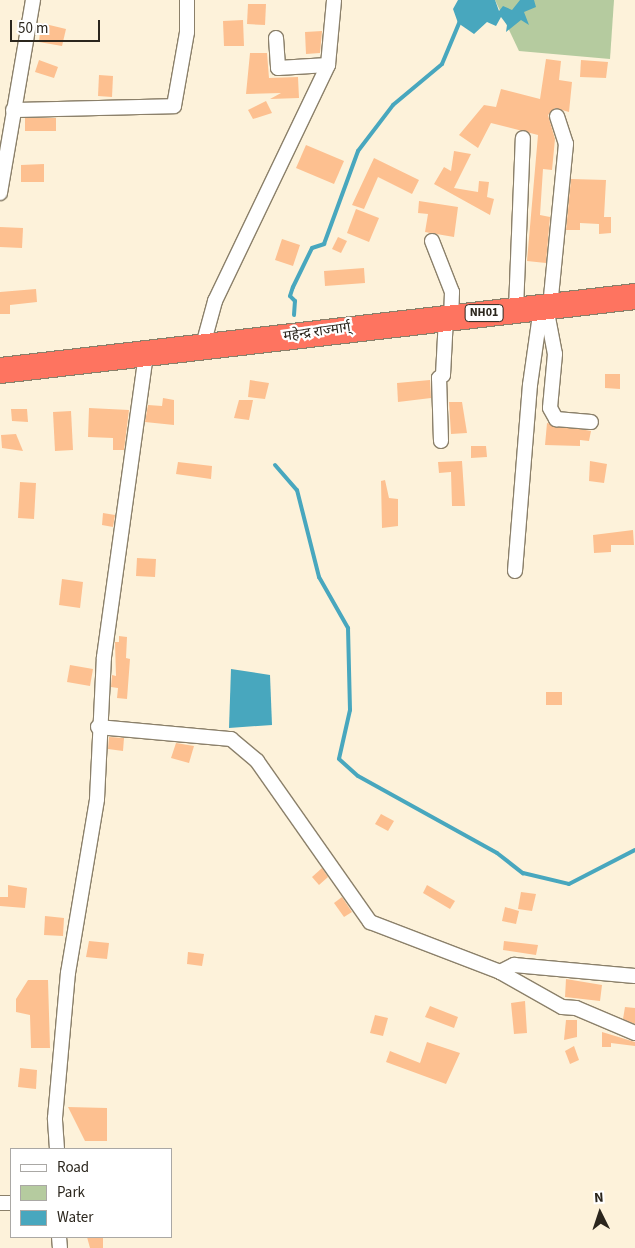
<!DOCTYPE html>
<meta charset="utf-8">
<style>
body{margin:0}
#map{position:relative;width:635px;height:1248px;overflow:hidden;background:#fdf2da;font-family:"Source Sans 3","Noto Sans Devanagari",sans-serif}
div>[style]{position:absolute}
[style*='--x']{left:calc(var(--x)*1px);top:calc(var(--y)*1px);width:calc(var(--w)*1px);rotate:calc(var(--a)*1deg)}
.green>*{inset:0;background:#b5cb9f}
.water>*{inset:0;background:#48a7be}
.stream>*{height:4px;margin:-2px;padding:0 2px;transform-origin:2px;border-radius:2px;background:#48a7be}
.building>*{inset:0;background:#fdc090}
.roads{filter:drop-shadow(1px 0 #8b806a) drop-shadow(-1px 0 #8b806a) drop-shadow(0 1px #8b806a) drop-shadow(0 -1px #8b806a)}
.street>*{height:14px;margin:-7px;padding:0 7px;transform-origin:7px;border-radius:7px;background:#fff}
.highway>*{height:25px;margin:-12.5px;padding:0 12.5px;transform-origin:12.5px;border-radius:12.5px;background:#fe7460}
span{translate:-50% -50%;white-space:nowrap;text-align:center;line-height:1.15;-webkit-text-stroke:4.5px #fff;paint-order:stroke}
.shield-label span{padding:1px 4px;background:#fff;border:1px solid;border-radius:4px;-webkit-text-stroke-width:0}
.shield-label{font-size:12px;color:#2b261d;font-weight:700}
.street-label{font-size:14px;color:#2b261d}
.legend{position:absolute;left:10px;top:1148px;width:162px;height:90px;box-sizing:border-box;background:#fff;border:1px solid #aaa8a5;margin:0;padding:6px 9px;list-style:none;font-size:15px;color:#2b261d}
.legend li{display:flex;align-items:center;gap:10px;height:25px}
.legend b{width:25px;border:1px solid #aaa8a5}
.north{position:absolute;left:575px;top:1188px;width:50px;height:50px;-webkit-text-stroke:4px #fff;paint-order:stroke;rotate:356deg;font-size:14px;font-weight:700;line-height:20px;text-align:center;color:#2b261d}
.north::after{content:'';display:block;margin:auto;width:18px;height:22px;background:#2b261d;clip-path:polygon(50% 0,100% 100%,50% 72%,0 100%)}
.scale{position:absolute;left:10px;top:20px;width:90px;height:22px;box-sizing:border-box;border:2px solid #2b261d;border-top:0;padding-left:6px;font-size:15px;line-height:18px;white-space:nowrap;color:#2b261d;-webkit-text-stroke:4px #fff;paint-order:stroke}
</style>
<div id="map">
<div class="green">
<i style="clip-path:polygon(495px 0,614px 0,610px 59px,519px 51px)"></i>
</div>
<div class="water">
<i style="clip-path:polygon(458px 0,495px 0,499px 11px,503px 6px,512px 10px,520px 0,534px 0,536px 7px,524px 12px,529px 25px,521px 20px,506px 32px,507px 25px,501px 17px,496px 26px,487px 22px,474px 34px,458px 23px,453px 9px)"></i>
<i style="clip-path:polygon(231px 669px,270px 675px,272px 725px,229px 728px)"></i>
</div>
<div class="stream">
<i style="--x:294;--y:315;--w:14;--a:-86"></i>
<i style="--x:295;--y:301;--w:7;--a:-135"></i>
<i style="--x:290;--y:296;--w:9;--a:-72"></i>
<i style="--x:293;--y:287;--w:43;--a:-64"></i>
<i style="--x:312;--y:248;--w:13;--a:-18"></i>
<i style="--x:324;--y:244;--w:99;--a:-69.9"></i>
<i style="--x:358;--y:151;--w:58;--a:-52.7"></i>
<i style="--x:393;--y:105;--w:64;--a:-39.9"></i>
<i style="--x:442;--y:64;--w:47;--a:-67.3"></i>
<i style="--x:275;--y:465;--w:33;--a:49"></i>
<i style="--x:297;--y:490;--w:90;--a:75.8"></i>
<i style="--x:319;--y:577;--w:59;--a:60.4"></i>
<i style="--x:348;--y:628;--w:82;--a:88.6"></i>
<i style="--x:350;--y:710;--w:50;--a:102.7"></i>
<i style="--x:339;--y:759;--w:25;--a:42"></i>
<i style="--x:358;--y:776;--w:159;--a:29"></i>
<i style="--x:497;--y:853;--w:33;--a:38"></i>
<i style="--x:523;--y:873;--w:47;--a:13.4"></i>
<i style="--x:569;--y:884;--w:74;--a:-27.3"></i>
</div>
<div class="building">
<i style="clip-path:polygon(248px 4px,266px 4px,265px 25px,247px 24px)"></i>
<i style="clip-path:polygon(243px 20px,244px 46px,224px 46px,223px 21px)"></i>
<i style="clip-path:polygon(41px 23px,66px 29px,62px 46px,39px 42px)"></i>
<i style="clip-path:polygon(322px 31px,320px 53px,306px 54px,305px 32px)"></i>
<i style="clip-path:polygon(250px 53px,267px 53px,269px 78px,298px 77px,299px 98px,270px 99px,281px 93px,246px 94px)"></i>
<i style="clip-path:polygon(546px 59px,561px 61px,559px 80px,572px 82px,569px 112px,555px 108px,548px 115px,555px 139px,552px 170px,543px 169px,540px 215px,550px 217px,546px 263px,527px 261px,538px 135px,491px 123px,478px 148px,459px 135px,484px 105px,496px 107px,501px 89px,540px 99px)"></i>
<i style="clip-path:polygon(39px 60px,58px 67px,54px 78px,35px 72px)"></i>
<i style="clip-path:polygon(581px 60px,608px 62px,606px 78px,580px 77px)"></i>
<i style="clip-path:polygon(99px 75px,113px 76px,112px 97px,98px 96px)"></i>
<i style="clip-path:polygon(266px 101px,272px 113px,253px 119px,248px 110px)"></i>
<i style="clip-path:polygon(25px 118px,56px 118px,56px 131px,25px 131px)"></i>
<i style="clip-path:polygon(306px 145px,344px 161px,334px 184px,296px 168px)"></i>
<i style="clip-path:polygon(454px 151px,471px 154px,454px 188px,478px 192px,479px 181px,489px 182px,487px 197px,494px 199px,490px 215px,434px 184px,444px 167px,451px 171px)"></i>
<i style="clip-path:polygon(374px 158px,419px 180px,412px 194px,378px 177px,364px 209px,352px 205px)"></i>
<i style="clip-path:polygon(44px 164px,44px 182px,21px 182px,21px 165px)"></i>
<i style="clip-path:polygon(571px 179px,606px 180px,604px 217px,611px 217px,611px 233px,599px 234px,599px 224px,580px 223px,580px 230px,566px 230px)"></i>
<i style="clip-path:polygon(419px 201px,458px 207px,454px 237px,425px 232px,428px 214px,418px 213px)"></i>
<i style="clip-path:polygon(356px 209px,379px 218px,369px 242px,347px 233px)"></i>
<i style="clip-path:polygon(0 227px,23px 228px,22px 248px,0 247px)"></i>
<i style="clip-path:polygon(338px 237px,347px 241px,341px 253px,332px 249px)"></i>
<i style="clip-path:polygon(282px 239px,300px 245px,293px 266px,275px 260px)"></i>
<i style="clip-path:polygon(364px 268px,365px 283px,325px 286px,324px 271px)"></i>
<i style="clip-path:polygon(36px 289px,37px 302px,10px 305px,10px 314px,0 314px,0 292px)"></i>
<i style="clip-path:polygon(605px 374px,620px 374px,620px 389px,605px 388px)"></i>
<i style="clip-path:polygon(250px 380px,269px 383px,265px 399px,248px 397px)"></i>
<i style="clip-path:polygon(430px 380px,431px 398px,398px 402px,397px 383px)"></i>
<i style="clip-path:polygon(163px 398px,174px 400px,174px 425px,145px 422px,148px 405px,162px 406px)"></i>
<i style="clip-path:polygon(239px 400px,253px 400px,249px 420px,234px 418px)"></i>
<i style="clip-path:polygon(449px 402px,462px 402px,467px 433px,451px 434px)"></i>
<i style="clip-path:polygon(89px 408px,129px 410px,124px 450px,113px 450px,113px 438px,88px 437px)"></i>
<i style="clip-path:polygon(11px 409px,27px 409px,28px 422px,12px 421px)"></i>
<i style="clip-path:polygon(71px 411px,73px 450px,55px 451px,53px 412px)"></i>
<i style="clip-path:polygon(547px 423px,591px 431px,589px 441px,580px 440px,580px 446px,545px 445px)"></i>
<i style="clip-path:polygon(16px 434px,23px 451px,2px 448px,1px 435px)"></i>
<i style="clip-path:polygon(471px 446px,486px 446px,487px 457px,471px 458px)"></i>
<i style="clip-path:polygon(462px 461px,465px 506px,452px 506px,451px 472px,439px 473px,438px 462px)"></i>
<i style="clip-path:polygon(590px 461px,607px 464px,604px 483px,589px 481px)"></i>
<i style="clip-path:polygon(178px 462px,212px 466px,211px 479px,176px 474px)"></i>
<i style="clip-path:polygon(385px 480px,389px 498px,398px 499px,398px 526px,382px 528px,381px 481px)"></i>
<i style="clip-path:polygon(20px 482px,36px 483px,34px 519px,18px 518px)"></i>
<i style="clip-path:polygon(103px 513px,115px 515px,113px 527px,102px 525px)"></i>
<i style="clip-path:polygon(633px 530px,634px 545px,611px 545px,611px 552px,594px 553px,593px 535px)"></i>
<i style="clip-path:polygon(137px 558px,156px 559px,155px 577px,136px 576px)"></i>
<i style="clip-path:polygon(62px 579px,83px 582px,80px 608px,59px 605px)"></i>
<i style="clip-path:polygon(119px 636px,127px 637px,126px 658px,130px 659px,127px 699px,117px 698px,118px 688px,111px 687px,112px 675px,116px 676px,115px 642px,119px 642px)"></i>
<i style="clip-path:polygon(70px 665px,93px 669px,90px 686px,67px 682px)"></i>
<i style="clip-path:polygon(546px 692px,562px 692px,562px 705px,546px 705px)"></i>
<i style="clip-path:polygon(109px 737px,124px 738px,123px 751px,108px 749px)"></i>
<i style="clip-path:polygon(176px 743px,194px 746px,189px 763px,171px 758px)"></i>
<i style="clip-path:polygon(381px 814px,394px 821px,388px 831px,375px 824px)"></i>
<i style="clip-path:polygon(322px 868px,328px 877px,319px 885px,312px 877px)"></i>
<i style="clip-path:polygon(8px 885px,27px 888px,25px 908px,0 906px,0 897px,8px 897px)"></i>
<i style="clip-path:polygon(427px 885px,455px 901px,450px 909px,423px 893px)"></i>
<i style="clip-path:polygon(521px 892px,536px 894px,532px 911px,518px 909px)"></i>
<i style="clip-path:polygon(342px 897px,352px 912px,344px 917px,334px 903px)"></i>
<i style="clip-path:polygon(505px 907px,519px 911px,516px 924px,502px 921px)"></i>
<i style="clip-path:polygon(45px 916px,64px 918px,63px 936px,44px 935px)"></i>
<i style="clip-path:polygon(89px 941px,109px 943px,107px 959px,86px 957px)"></i>
<i style="clip-path:polygon(504px 941px,538px 945px,536px 955px,503px 950px)"></i>
<i style="clip-path:polygon(188px 952px,204px 954px,202px 966px,187px 964px)"></i>
<i style="clip-path:polygon(566px 979px,602px 985px,600px 1001px,565px 997px)"></i>
<i style="clip-path:polygon(28px 980px,48px 980px,50px 1048px,31px 1048px,30px 1015px,16px 1012px,16px 999px)"></i>
<i style="clip-path:polygon(525px 1001px,527px 1033px,514px 1034px,511px 1003px)"></i>
<i style="clip-path:polygon(430px 1006px,458px 1017px,454px 1028px,425px 1017px)"></i>
<i style="clip-path:polygon(625px 1007px,635px 1008px,635px 1024px,623px 1019px)"></i>
<i style="clip-path:polygon(375px 1015px,388px 1018px,383px 1036px,370px 1033px)"></i>
<i style="clip-path:polygon(566px 1020px,577px 1020px,577px 1037px,564px 1040px)"></i>
<i style="clip-path:polygon(602px 1032px,635px 1042px,635px 1046px,611px 1043px,611px 1047px,602px 1047px)"></i>
<i style="clip-path:polygon(427px 1042px,460px 1053px,446px 1084px,386px 1062px,390px 1051px,420px 1063px)"></i>
<i style="clip-path:polygon(574px 1046px,579px 1060px,570px 1064px,565px 1051px)"></i>
<i style="clip-path:polygon(20px 1068px,37px 1070px,36px 1089px,18px 1087px)"></i>
<i style="clip-path:polygon(68px 1107px,107px 1108px,107px 1141px,85px 1141px)"></i>
<i style="clip-path:polygon(87px 1237px,103px 1237px,103px 1248px,90px 1248px)"></i>
</div>
<div class="roads">
<div class="street">
<i style="--x:276;--y:38;--w:30;--a:86"></i>
<i style="--x:278;--y:68;--w:50;--a:-3.4"></i>
<i style="--x:13;--y:110;--w:161;--a:-1.4"></i>
<i style="--x:174;--y:106;--w:75;--a:-80"></i>
<i style="--x:187;--y:32;--w:32;--a:-90"></i>
<i style="--x:0;--y:193;--w:196;--a:-80.3"></i>
<i style="--x:432;--y:241;--w:55;--a:68.6"></i>
<i style="--x:452;--y:292;--w:25;--a:92"></i>
<i style="--x:546;--y:307;--w:48;--a:79.2"></i>
<i style="--x:555;--y:354;--w:54;--a:95.3"></i>
<i style="--x:550;--y:408;--w:13;--a:61"></i>
<i style="--x:556;--y:419;--w:35;--a:5"></i>
<i style="--x:550;--y:307;--w:164;--a:-84.4"></i>
<i style="--x:566;--y:144;--w:29;--a:-108"></i>
<i style="--x:516;--y:309;--w:171;--a:-87.7"></i>
<i style="--x:203;--y:345;--w:46;--a:-74.7"></i>
<i style="--x:215;--y:301;--w:262;--a:-64.4"></i>
<i style="--x:328;--y:65;--w:65;--a:-84.7"></i>
<i style="--x:441;--y:441;--w:63;--a:-91.8"></i>
<i style="--x:439;--y:378;--w:5;--a:-37"></i>
<i style="--x:443;--y:375;--w:57;--a:-87"></i>
<i style="--x:515;--y:571;--w:187;--a:-85.4"></i>
<i style="--x:530;--y:385;--w:78;--a:-81.9"></i>
<i style="--x:98;--y:727;--w:134;--a:5.2"></i>
<i style="--x:231;--y:739;--w:34;--a:40"></i>
<i style="--x:257;--y:761;--w:197;--a:54.9"></i>
<i style="--x:370;--y:922;--w:139;--a:21"></i>
<i style="--x:500;--y:972;--w:71;--a:29.4"></i>
<i style="--x:562;--y:1007;--w:14;--a:4"></i>
<i style="--x:576;--y:1008;--w:64;--a:23"></i>
<i style="--x:500;--y:972;--w:16;--a:-27"></i>
<i style="--x:514;--y:965;--w:121;--a:5.2"></i>
<i style="--x:57;--y:1149;--w:31;--a:-94"></i>
<i style="--x:55;--y:1118;--w:146;--a:-84.9"></i>
<i style="--x:68;--y:973;--w:176;--a:-80.5"></i>
<i style="--x:97;--y:799;--w:142;--a:-87.2"></i>
<i style="--x:104;--y:657;--w:307;--a:-82.1"></i>
<i style="--x:0;--y:1203;--w:11;--a:0"></i>
<i style="--x:59;--y:1237;--w:11;--a:85"></i>
</div>
<div class="highway">
<i style="--x:0;--y:370;--w:639;--a:-6.65"></i>
</div>
</div>
<div class="shield-label">
<span style="left:484px;top:313px">NH01</span>
</div>
<div class="street-label">
<span style="left:317px;top:332px;rotate:-8deg">महेन्द्र राज्मार्ग्</span>
</div>
<ul class="legend">
<li><b style="height:6px;background:#fff"></b>Road</li>
<li><b style="height:14px;background:#b5cb9f"></b>Park</li>
<li><b style="height:14px;background:#48a7be"></b>Water</li>
</ul>
<div class="north">N</div>
<div class="scale">50 m</div>
</div>
